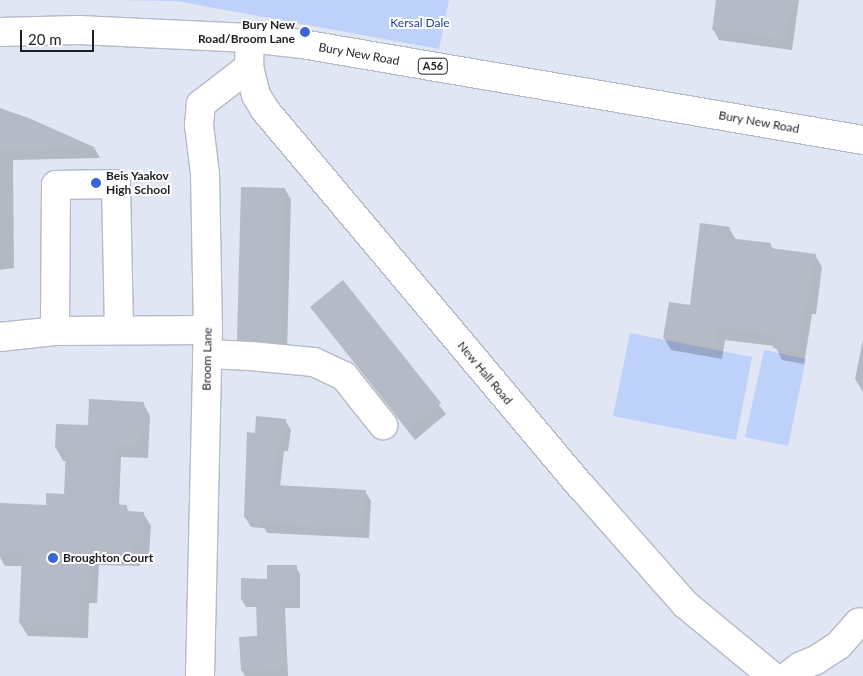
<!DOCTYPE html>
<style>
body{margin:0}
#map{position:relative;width:863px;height:676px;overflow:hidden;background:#e0e6f3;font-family:Lato,sans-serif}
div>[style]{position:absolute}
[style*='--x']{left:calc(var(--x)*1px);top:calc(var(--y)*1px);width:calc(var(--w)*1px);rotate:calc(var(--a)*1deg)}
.green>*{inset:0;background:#bed1fa}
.shadow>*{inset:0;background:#0003}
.building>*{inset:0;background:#b4bac6}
.roads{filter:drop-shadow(1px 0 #b4bac7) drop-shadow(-1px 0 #b4bac7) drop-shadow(0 1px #b4bac7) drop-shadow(0 -1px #b4bac7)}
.minor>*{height:28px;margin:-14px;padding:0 14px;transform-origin:14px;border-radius:14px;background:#fff}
.highway>*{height:28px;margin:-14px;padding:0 14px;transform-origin:14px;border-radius:14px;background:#fff}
.dots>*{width:14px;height:14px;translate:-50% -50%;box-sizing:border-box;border:2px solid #fff;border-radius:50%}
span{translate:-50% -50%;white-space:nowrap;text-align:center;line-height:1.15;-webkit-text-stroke:4px #fff;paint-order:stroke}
.shield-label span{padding:1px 4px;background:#fff;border:1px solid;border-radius:4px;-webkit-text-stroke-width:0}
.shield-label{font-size:11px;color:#1d1f23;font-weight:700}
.park-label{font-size:12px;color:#1b3c94}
.poi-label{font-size:12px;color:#1d1f23;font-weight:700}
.right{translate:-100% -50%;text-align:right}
.left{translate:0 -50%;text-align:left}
.street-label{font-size:12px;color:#1d1f23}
.scale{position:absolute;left:20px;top:30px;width:74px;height:22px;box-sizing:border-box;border:2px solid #1d1f23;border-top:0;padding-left:6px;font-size:15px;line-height:18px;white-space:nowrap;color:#1d1f23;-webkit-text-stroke:4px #fff;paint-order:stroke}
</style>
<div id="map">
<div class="green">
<i style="clip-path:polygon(117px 0,449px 0,439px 49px,176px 1px)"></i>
<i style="clip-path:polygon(630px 333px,752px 357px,736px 440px,613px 416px)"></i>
<i style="clip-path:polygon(764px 350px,806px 359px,788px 446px,745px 437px)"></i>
</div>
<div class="shadow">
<i style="clip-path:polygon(717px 0,799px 0,792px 50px,719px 40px,713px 29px)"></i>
<i style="clip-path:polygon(0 111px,30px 120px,95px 149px,100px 158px,13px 160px,14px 268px,0 270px)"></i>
<i style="clip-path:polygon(285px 189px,291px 200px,287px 354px,245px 350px,239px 339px)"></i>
<i style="clip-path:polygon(729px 228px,736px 240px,770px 244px,774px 250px,815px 255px,822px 267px,816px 314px,812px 314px,804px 364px,782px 360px,775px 346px,725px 340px,722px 359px,671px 350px,664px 338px,691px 306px)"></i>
<i style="clip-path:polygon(343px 282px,446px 414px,415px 440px,311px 307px)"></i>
<i style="clip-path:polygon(863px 340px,863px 392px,855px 379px)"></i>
<i style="clip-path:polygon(143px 403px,150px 416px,148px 458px,121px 457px,119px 506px,126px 506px,130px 513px,143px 513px,151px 526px,149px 555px,140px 555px,140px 566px,99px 565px,97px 603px,89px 603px,88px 638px,28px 636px,20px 623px,23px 566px,5px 566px,0 557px,0 504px,47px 506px,66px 495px,67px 461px,63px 461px,56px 448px,89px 427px)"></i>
<i style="clip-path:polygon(285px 420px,291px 430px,288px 451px,284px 451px,280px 487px,365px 491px,371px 501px,369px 538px,267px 533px,264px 528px,251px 527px,245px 517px,256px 435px)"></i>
<i style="clip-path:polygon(296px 567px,300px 574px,300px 608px,285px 608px,288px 676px,245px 676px,242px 671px,259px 637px,258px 607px,246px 607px,242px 600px,268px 580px)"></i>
</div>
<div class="building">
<i style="clip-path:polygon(716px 0,792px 0,787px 39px,712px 30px)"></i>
<i style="clip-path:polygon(0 108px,31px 119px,96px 148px,0 150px)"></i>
<i style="clip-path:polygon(241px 187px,285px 188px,281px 343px,237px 340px)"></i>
<i style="clip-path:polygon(700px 223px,730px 227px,728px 238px,771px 243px,770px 248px,816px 254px,810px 303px,806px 302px,798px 352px,773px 348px,775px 335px,719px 328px,716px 347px,663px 338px,669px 302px,690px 305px)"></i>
<i style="clip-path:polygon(343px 280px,441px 403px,408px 430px,310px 307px)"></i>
<i style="clip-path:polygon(89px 399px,144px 402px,142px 446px,115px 445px,112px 504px,127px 505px,127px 511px,144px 512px,143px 543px,134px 542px,133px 554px,92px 552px,91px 591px,82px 590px,81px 626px,19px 623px,22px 554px,0 553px,0 503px,46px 505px,46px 493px,64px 494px,66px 449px,55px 448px,56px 424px,88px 425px)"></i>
<i style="clip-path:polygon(256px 416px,286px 419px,283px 442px,279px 441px,275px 485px,366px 490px,364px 529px,260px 523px,260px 519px,244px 518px,247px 432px,255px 433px)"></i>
<i style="clip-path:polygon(267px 565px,297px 565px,296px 601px,282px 601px,285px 669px,241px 671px,239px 637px,257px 636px,256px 600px,241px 600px,241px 578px,267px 579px)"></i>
</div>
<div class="roads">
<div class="minor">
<i style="--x:250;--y:38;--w:29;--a:92"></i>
<i style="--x:249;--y:67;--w:29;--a:76"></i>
<i style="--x:256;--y:95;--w:17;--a:59"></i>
<i style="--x:265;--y:110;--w:491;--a:50"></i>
<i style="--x:581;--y:486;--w:157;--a:48.6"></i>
<i style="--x:685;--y:604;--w:113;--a:39.6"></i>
<i style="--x:119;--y:329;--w:145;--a:-91.2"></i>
<i style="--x:116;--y:184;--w:60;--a:179"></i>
<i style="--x:56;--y:185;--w:146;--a:90.4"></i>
<i style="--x:55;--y:331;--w:153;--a:-0.4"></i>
<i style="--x:0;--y:337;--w:55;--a:-6.2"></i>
<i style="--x:207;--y:354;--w:43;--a:2.7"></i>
<i style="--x:250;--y:356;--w:64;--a:5.4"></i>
<i style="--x:314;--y:362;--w:33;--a:25"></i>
<i style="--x:344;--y:376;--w:63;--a:51.5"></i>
<i style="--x:200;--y:676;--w:346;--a:-88.7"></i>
<i style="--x:208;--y:330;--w:156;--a:-91.1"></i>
<i style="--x:205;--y:174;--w:49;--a:-97"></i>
<i style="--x:199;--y:125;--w:21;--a:-85"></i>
<i style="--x:201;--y:104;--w:61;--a:-37.6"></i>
<i style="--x:788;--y:676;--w:16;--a:-38"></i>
<i style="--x:801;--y:666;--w:16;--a:-22"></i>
<i style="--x:816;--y:660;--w:27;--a:-33"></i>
<i style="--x:839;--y:645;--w:30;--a:-49"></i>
</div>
<div class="highway">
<i style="--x:0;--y:32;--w:79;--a:-1.5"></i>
<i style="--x:79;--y:30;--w:171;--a:2.7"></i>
<i style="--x:250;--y:38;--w:52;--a:6.6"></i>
<i style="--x:302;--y:44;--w:569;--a:9.71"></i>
</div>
</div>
<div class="dots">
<i style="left:305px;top:32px;background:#3865d5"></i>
<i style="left:96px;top:183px;background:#3865d5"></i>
<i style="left:53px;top:558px;background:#3865d5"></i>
</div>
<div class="shield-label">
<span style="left:433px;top:66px">A56</span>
</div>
<div class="park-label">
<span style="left:420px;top:23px">Kersal Dale</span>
</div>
<div class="poi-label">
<span class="right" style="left:295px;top:32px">Bury New<br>Road/Broom Lane</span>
<span class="left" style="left:106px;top:183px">Beis Yaakov<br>High School</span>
<span class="left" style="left:63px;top:558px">Broughton Court</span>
</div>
<div class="street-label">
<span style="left:359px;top:54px;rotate:10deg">Bury New Road</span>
<span style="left:759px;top:122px;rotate:10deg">Bury New Road</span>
<span style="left:207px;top:359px;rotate:-89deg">Broom Lane</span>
<span style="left:485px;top:373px;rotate:50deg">New Hall Road</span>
</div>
<div class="scale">20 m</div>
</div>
